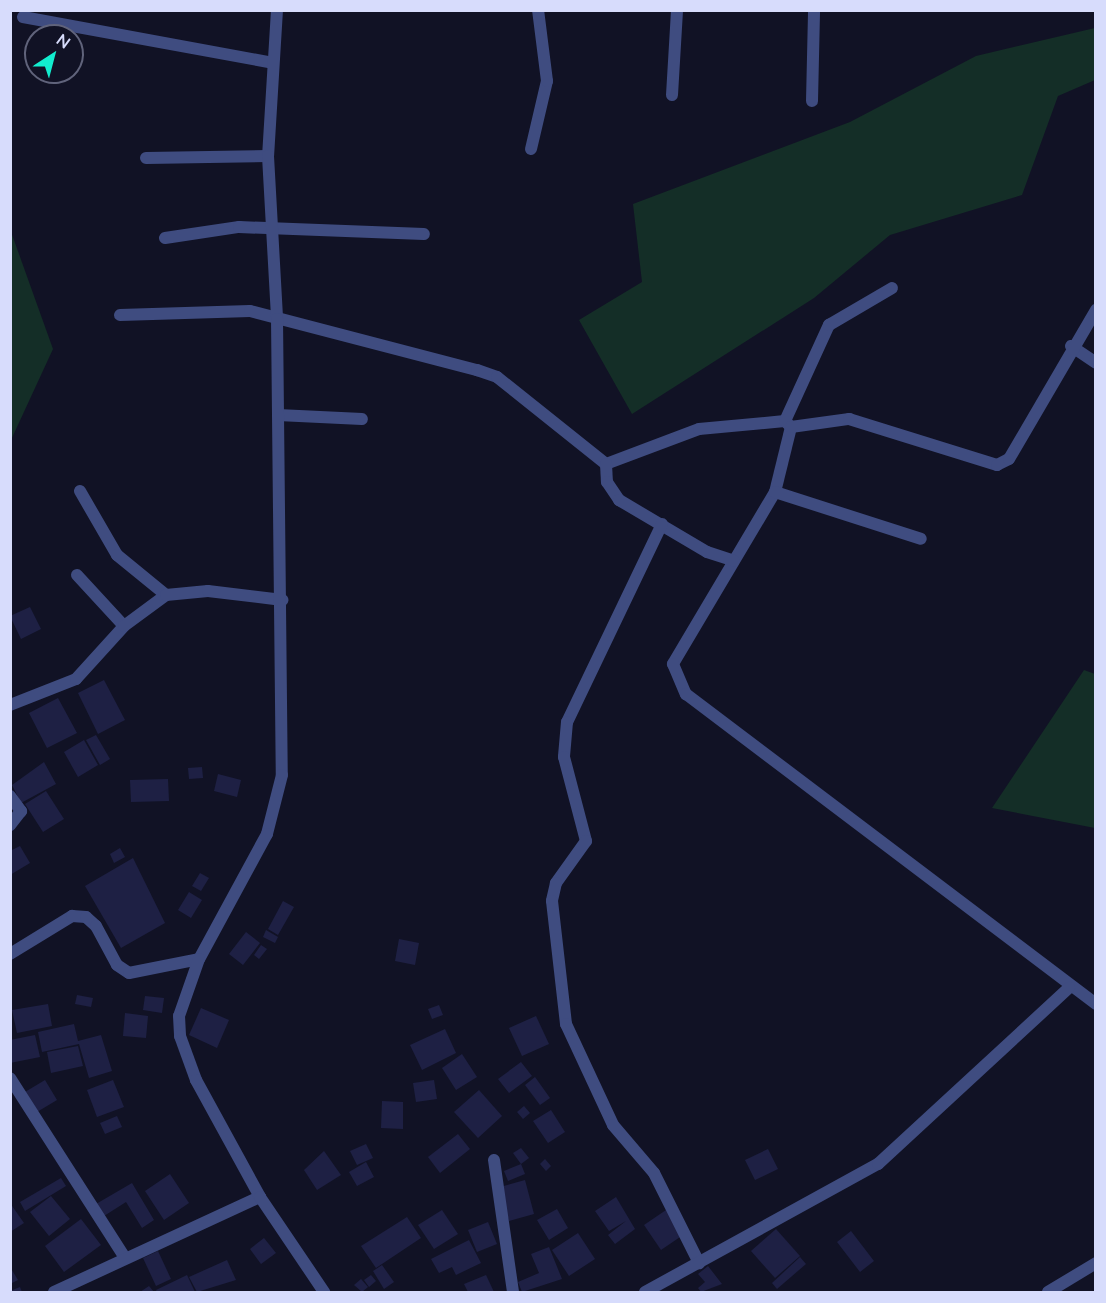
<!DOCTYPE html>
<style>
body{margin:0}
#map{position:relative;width:1106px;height:1303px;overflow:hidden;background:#111225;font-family:Lato,sans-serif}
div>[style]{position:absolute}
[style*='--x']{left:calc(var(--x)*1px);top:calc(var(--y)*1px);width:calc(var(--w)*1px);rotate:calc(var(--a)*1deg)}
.green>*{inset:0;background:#142e27}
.building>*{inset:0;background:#1e2044}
.minor>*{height:12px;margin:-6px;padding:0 6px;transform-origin:6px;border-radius:6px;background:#3f4c80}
.tertiary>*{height:12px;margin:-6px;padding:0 6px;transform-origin:6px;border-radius:6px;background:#3f4c80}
span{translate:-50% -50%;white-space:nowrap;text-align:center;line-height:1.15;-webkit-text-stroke:4.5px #111225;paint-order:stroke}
.frame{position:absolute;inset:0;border:12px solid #d7dcfc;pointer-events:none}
.north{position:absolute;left:24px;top:24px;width:60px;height:60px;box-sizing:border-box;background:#111225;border:2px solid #60637b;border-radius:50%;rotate:36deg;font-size:16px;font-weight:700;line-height:24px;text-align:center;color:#d7dcfc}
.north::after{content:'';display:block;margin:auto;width:21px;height:27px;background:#12edcf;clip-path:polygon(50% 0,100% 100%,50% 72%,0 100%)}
</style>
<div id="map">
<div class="green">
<i style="clip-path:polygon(1095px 28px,1095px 80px,1058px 96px,1022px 195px,890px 235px,814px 298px,632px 414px,579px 320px,642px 282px,633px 204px,850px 122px,976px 56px)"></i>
<i style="clip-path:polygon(10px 229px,53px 349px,11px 440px,10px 440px)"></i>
<i style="clip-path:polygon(1084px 670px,1095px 674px,1095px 828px,992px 808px)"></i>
</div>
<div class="building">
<i style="clip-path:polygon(30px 607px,41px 629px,21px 639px,10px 616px)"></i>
<i style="clip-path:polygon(104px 680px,125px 720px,98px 734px,78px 693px)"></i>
<i style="clip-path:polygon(58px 698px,77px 733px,47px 748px,29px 713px)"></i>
<i style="clip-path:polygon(96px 735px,110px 759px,100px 765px,86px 740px)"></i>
<i style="clip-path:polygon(84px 740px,98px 765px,78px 777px,64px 752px)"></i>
<i style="clip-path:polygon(44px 762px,56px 784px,21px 803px,12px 785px)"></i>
<i style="clip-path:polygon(202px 767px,203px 778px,189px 779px,188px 768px)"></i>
<i style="clip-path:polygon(218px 774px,241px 780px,237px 797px,214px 791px)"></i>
<i style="clip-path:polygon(168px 779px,169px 801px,131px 802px,130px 780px)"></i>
<i style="clip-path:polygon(46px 791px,64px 819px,43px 832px,25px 804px)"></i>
<i style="clip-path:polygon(20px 846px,30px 863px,10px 875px,10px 851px)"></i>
<i style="clip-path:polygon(120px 848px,125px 857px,114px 863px,110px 854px)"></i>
<i style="clip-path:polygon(133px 858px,165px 923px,121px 948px,85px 886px)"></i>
<i style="clip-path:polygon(200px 873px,209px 878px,201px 891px,192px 886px)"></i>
<i style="clip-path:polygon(189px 892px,202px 900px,191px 918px,178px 910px)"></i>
<i style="clip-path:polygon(283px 901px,294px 907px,278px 935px,268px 929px)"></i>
<i style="clip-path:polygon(266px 930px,278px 937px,275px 943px,263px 937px)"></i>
<i style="clip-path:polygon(246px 932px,260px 943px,243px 965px,229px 954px)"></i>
<i style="clip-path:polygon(399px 939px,419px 943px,415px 965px,395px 961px)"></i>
<i style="clip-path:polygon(261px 945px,267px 949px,259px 959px,254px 955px)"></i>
<i style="clip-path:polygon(77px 995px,93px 998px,91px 1007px,75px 1004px)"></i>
<i style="clip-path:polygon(145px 996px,164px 998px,162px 1013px,143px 1010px)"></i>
<i style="clip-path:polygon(48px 1004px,52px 1026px,17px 1033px,12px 1010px)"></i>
<i style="clip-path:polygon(439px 1005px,443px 1015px,432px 1019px,428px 1009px)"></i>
<i style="clip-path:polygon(201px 1008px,229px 1020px,217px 1048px,189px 1035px)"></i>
<i style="clip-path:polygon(125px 1013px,148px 1016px,146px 1038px,123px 1036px)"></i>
<i style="clip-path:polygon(536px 1016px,549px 1044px,522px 1056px,509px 1028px)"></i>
<i style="clip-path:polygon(74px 1024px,78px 1041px,101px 1035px,112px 1071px,89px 1078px,79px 1044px,42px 1052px,38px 1032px)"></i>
<i style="clip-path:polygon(445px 1029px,456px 1053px,422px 1070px,410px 1045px)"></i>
<i style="clip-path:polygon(35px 1035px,40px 1057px,10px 1063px,10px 1040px)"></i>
<i style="clip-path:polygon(78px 1046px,83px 1066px,51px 1073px,47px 1052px)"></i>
<i style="clip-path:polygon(462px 1054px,477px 1077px,456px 1090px,442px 1068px)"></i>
<i style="clip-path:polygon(521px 1062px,532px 1076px,509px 1093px,498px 1079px)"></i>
<i style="clip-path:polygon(535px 1077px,550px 1098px,540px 1105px,525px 1085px)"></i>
<i style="clip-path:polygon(45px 1080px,57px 1100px,37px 1112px,25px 1092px)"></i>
<i style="clip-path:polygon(113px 1080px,124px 1107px,97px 1117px,87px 1090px)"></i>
<i style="clip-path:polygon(434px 1080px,437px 1099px,416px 1102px,413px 1083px)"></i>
<i style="clip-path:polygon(479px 1090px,502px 1116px,478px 1138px,454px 1112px)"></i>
<i style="clip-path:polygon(382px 1101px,403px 1102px,403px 1129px,381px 1128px)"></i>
<i style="clip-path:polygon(524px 1106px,530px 1113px,523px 1119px,517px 1112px)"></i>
<i style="clip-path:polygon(551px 1110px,565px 1132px,548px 1143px,533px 1121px)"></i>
<i style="clip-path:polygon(117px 1116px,122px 1127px,105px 1134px,100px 1123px)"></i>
<i style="clip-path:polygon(458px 1134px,470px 1149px,440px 1173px,428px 1157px)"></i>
<i style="clip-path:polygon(366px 1144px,373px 1158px,357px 1165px,350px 1151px)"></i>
<i style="clip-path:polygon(521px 1148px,529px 1158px,521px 1164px,513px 1153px)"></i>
<i style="clip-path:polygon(768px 1149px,778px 1169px,755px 1180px,745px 1160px)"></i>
<i style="clip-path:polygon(324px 1151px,341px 1175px,317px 1190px,304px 1170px)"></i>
<i style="clip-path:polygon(545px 1159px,551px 1166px,546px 1171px,540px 1164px)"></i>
<i style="clip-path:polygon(366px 1162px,374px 1177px,357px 1186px,349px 1172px)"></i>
<i style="clip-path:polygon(521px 1164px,525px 1174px,508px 1181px,504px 1171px)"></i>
<i style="clip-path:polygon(170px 1174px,189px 1203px,164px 1220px,145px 1191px)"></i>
<i style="clip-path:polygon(61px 1178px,66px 1186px,25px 1211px,20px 1202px)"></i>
<i style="clip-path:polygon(525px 1180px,534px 1214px,509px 1221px,500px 1187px)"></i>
<i style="clip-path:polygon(132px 1183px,154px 1220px,142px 1228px,126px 1202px,104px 1216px,96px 1204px)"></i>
<i style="clip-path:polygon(51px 1196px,70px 1219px,49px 1236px,30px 1212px)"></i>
<i style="clip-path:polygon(616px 1197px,635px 1229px,615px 1244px,608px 1235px,626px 1221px,609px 1231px,595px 1211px)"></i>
<i style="clip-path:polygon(10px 1203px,24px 1223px,10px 1232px)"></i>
<i style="clip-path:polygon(557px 1209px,568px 1228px,549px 1240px,537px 1220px)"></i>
<i style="clip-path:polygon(442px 1210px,458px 1234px,434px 1249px,418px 1225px)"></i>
<i style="clip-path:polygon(666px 1210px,683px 1235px,661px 1250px,644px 1225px)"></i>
<i style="clip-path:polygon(407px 1217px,421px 1238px,376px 1268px,361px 1246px)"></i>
<i style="clip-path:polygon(81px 1219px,101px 1245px,64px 1272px,45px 1246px)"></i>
<i style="clip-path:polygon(488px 1222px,497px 1244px,477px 1252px,468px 1230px)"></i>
<i style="clip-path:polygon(776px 1229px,800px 1256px,775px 1278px,751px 1251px)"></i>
<i style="clip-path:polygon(851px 1231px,874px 1261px,860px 1272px,837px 1242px)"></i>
<i style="clip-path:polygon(578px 1233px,595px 1259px,569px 1276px,552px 1250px)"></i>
<i style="clip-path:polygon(264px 1238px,276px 1253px,261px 1264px,250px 1249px)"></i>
<i style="clip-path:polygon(469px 1240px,481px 1263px,456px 1275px,452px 1267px,439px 1273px,431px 1259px)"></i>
<i style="clip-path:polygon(549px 1247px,562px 1279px,522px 1292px,518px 1282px,539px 1273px,531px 1254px)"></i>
<i style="clip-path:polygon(158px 1251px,171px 1279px,156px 1286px,143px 1258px)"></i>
<i style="clip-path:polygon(800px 1257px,806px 1264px,777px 1289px,772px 1283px)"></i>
<i style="clip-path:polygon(227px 1260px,236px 1280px,197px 1292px,189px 1277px)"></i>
<i style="clip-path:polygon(382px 1265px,394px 1282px,384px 1289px,373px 1271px)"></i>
<i style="clip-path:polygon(708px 1266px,722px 1284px,701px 1292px,698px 1288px,705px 1282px,698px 1274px)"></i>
<i style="clip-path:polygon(10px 1267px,18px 1280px,10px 1284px)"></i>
<i style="clip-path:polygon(187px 1275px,195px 1292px,157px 1292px,156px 1290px)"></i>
<i style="clip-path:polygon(371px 1275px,376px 1281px,369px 1287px,364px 1280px)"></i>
<i style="clip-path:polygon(486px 1275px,494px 1292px,468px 1292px,464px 1284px)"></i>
<i style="clip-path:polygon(361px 1279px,368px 1287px,362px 1292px,354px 1285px)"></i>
<i style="clip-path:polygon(149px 1286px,154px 1292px,140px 1292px)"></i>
<i style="clip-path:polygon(20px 1287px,22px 1292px,10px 1292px,10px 1291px)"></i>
</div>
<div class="minor">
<i style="--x:23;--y:17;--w:254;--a:10.4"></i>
<i style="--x:672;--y:95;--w:85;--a:-86.6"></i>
<i style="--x:812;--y:101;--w:91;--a:-88.7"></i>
<i style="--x:531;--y:149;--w:70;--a:-76.8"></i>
<i style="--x:547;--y:81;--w:72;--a:-97.2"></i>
<i style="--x:146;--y:158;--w:122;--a:-0.9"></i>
<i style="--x:165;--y:238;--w:75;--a:-8.5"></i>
<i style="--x:239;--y:227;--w:185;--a:2.2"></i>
<i style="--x:120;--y:315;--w:130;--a:-1.8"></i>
<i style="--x:250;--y:311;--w:235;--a:14.6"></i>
<i style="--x:477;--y:370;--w:21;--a:19"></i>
<i style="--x:497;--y:377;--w:139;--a:38.6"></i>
<i style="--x:606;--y:464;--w:99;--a:-20.6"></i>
<i style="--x:699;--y:429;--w:86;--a:-5.3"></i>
<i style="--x:785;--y:421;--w:8;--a:45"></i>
<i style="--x:791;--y:427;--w:67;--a:103.8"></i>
<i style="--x:775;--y:492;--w:200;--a:120.7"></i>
<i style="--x:673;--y:664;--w:33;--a:67"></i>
<i style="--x:686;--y:694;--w:514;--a:37.09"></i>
<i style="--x:1071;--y:346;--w:30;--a:34"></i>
<i style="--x:278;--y:415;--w:84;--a:2.7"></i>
<i style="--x:785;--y:421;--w:106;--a:-65.4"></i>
<i style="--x:829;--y:325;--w:73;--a:-30.4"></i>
<i style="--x:791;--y:427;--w:59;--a:-7.9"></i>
<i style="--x:849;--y:419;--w:155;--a:17.3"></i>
<i style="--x:997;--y:465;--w:13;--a:-27"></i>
<i style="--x:1009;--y:459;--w:173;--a:-59.7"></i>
<i style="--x:606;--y:464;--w:18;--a:87"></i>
<i style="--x:607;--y:482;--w:22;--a:56"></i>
<i style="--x:619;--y:500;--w:102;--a:30.6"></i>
<i style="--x:707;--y:552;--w:28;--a:18"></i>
<i style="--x:80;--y:491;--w:74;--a:60"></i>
<i style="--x:117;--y:555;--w:63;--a:39.2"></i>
<i style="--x:775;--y:492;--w:153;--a:17.8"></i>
<i style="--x:662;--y:524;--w:220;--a:115.6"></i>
<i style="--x:567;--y:722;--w:35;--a:95"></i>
<i style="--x:564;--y:757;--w:87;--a:75.3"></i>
<i style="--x:586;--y:841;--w:52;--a:125.5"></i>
<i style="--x:556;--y:883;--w:18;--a:103"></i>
<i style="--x:552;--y:901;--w:124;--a:83.5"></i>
<i style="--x:566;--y:1024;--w:111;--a:65"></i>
<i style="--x:613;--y:1125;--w:63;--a:49.5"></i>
<i style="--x:654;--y:1173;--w:101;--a:63.4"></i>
<i style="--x:77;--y:575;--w:69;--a:47.3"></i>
<i style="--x:10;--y:705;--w:71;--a:-21.5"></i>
<i style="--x:76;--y:679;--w:72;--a:-47.8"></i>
<i style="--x:124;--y:626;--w:52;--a:-36.4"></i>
<i style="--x:166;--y:595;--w:42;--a:-5.4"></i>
<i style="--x:208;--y:591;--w:75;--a:6.9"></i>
<i style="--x:10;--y:796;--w:19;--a:54"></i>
<i style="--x:21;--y:811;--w:18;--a:128"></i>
<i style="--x:10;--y:954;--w:73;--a:-31.5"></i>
<i style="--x:72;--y:916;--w:14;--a:4"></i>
<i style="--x:86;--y:917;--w:13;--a:42"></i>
<i style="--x:96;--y:926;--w:44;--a:61.7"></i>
<i style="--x:117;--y:965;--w:14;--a:34"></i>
<i style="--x:129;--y:973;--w:71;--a:-11.3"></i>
<i style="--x:10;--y:1078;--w:214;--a:57.4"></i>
<i style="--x:494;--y:1160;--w:133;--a:81.8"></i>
<i style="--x:54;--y:1292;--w:227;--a:-24.8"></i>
<i style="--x:645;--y:1292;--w:266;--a:-28.8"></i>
<i style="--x:878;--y:1164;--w:260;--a:-42.7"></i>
<i style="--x:1048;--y:1292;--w:56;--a:-31.1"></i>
</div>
<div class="tertiary">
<i style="--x:277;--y:10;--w:146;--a:93.5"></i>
<i style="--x:268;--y:156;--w:163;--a:86.8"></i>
<i style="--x:277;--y:319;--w:456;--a:89.4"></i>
<i style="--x:282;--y:775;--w:61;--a:104.3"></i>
<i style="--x:267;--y:834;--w:142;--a:118.5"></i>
<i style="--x:199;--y:959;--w:60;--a:109.3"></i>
<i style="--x:179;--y:1016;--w:20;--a:87"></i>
<i style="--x:180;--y:1036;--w:47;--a:70"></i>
<i style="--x:196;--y:1080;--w:133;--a:61.3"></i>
<i style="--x:260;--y:1197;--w:115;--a:56"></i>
</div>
<div class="frame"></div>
<div class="north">N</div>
</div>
